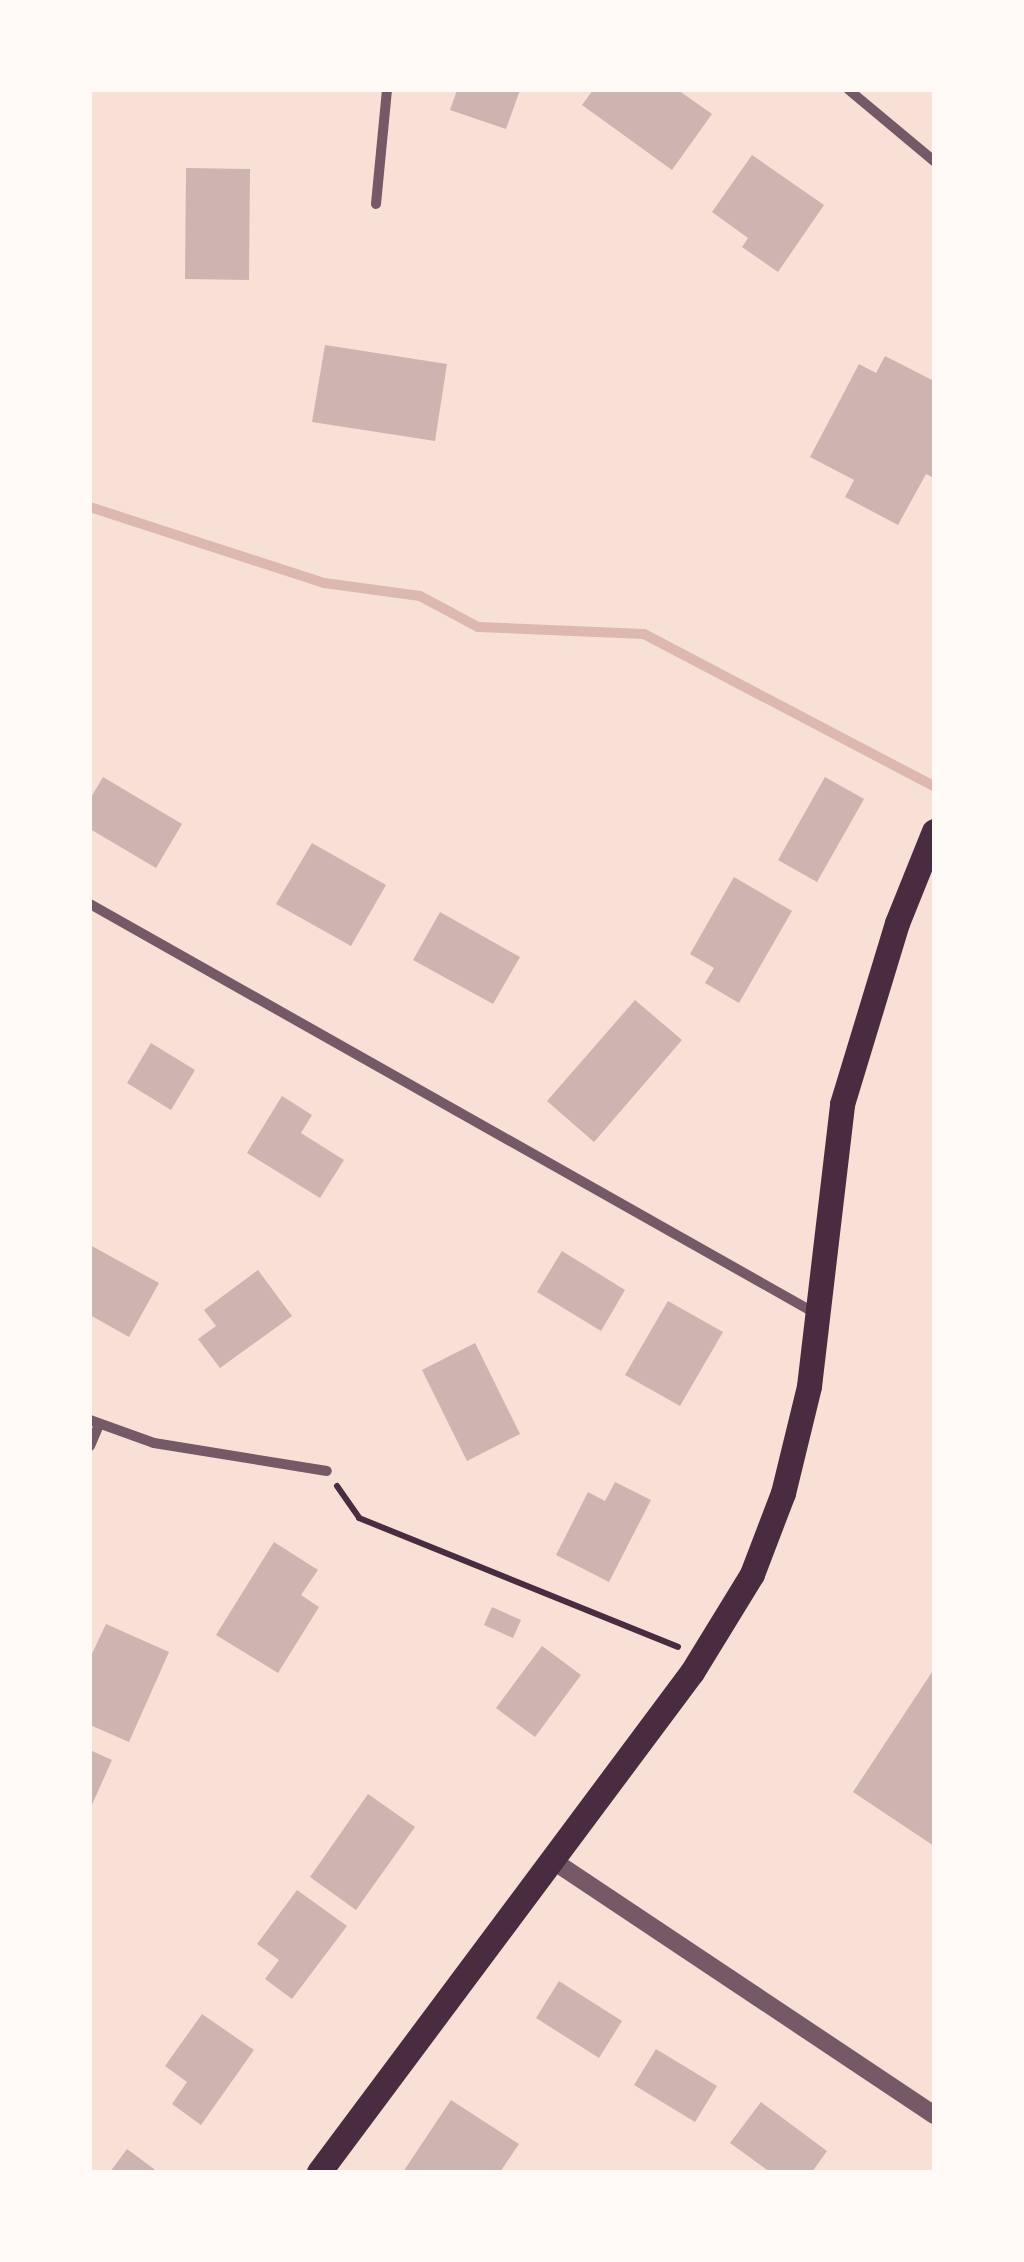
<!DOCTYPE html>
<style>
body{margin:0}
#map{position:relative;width:1024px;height:2262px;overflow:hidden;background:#f7e1d7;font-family:"Public Sans",sans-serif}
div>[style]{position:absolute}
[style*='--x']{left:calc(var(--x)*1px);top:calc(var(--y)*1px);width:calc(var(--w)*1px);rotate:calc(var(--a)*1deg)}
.stream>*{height:10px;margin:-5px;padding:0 5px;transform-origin:5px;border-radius:5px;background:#dcb8b0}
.building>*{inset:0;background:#ccb4b1}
.path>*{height:6px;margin:-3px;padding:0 3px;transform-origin:3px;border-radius:3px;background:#4a2c40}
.minor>*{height:10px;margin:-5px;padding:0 5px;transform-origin:5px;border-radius:5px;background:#755966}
.tertiary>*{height:18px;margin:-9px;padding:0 9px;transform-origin:9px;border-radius:9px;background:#755966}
.primary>*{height:25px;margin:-12.5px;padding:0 12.5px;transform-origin:12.5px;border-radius:12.5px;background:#4a2c40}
span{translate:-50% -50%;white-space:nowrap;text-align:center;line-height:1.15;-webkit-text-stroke:8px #fffaf5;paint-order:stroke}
.frame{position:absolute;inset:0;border:92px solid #fffaf5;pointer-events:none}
</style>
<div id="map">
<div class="stream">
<i style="--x:90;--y:507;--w:246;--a:18"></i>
<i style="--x:324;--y:583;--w:97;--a:7.7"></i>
<i style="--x:420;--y:596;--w:66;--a:28.1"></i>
<i style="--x:478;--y:627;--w:166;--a:2.4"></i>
<i style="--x:644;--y:634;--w:327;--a:27.7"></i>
</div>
<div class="building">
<i style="clip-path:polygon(457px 90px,520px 90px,506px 129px,450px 110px)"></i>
<i style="clip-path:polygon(593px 90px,678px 90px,712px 114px,672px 170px,582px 105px)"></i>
<i style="clip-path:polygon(752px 155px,824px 205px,778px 272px,742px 247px,748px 238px,712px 212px)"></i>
<i style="clip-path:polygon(186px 168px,250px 169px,249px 280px,185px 279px)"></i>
<i style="clip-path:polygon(325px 345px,447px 364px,435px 441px,312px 422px)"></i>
<i style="clip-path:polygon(885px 356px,934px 381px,934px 478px,926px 474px,898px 525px,845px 497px,854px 480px,810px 457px,859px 364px,876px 373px)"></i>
<i style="clip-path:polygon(103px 777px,182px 824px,156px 868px,90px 829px,90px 799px)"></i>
<i style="clip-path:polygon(825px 777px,864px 799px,817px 882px,778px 860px)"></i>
<i style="clip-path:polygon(312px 843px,386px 885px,351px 946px,276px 904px)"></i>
<i style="clip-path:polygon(734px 877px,792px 911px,739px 1003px,705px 983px,714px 968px,690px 954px)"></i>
<i style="clip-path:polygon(440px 912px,520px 957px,493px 1004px,413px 960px)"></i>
<i style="clip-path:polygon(635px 1000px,682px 1040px,594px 1142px,547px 1101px)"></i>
<i style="clip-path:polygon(151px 1043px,195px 1070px,171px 1110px,127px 1083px)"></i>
<i style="clip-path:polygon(282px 1096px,312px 1115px,301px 1133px,344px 1160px,320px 1198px,247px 1153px)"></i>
<i style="clip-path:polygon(90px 1245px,159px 1283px,129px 1337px,90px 1315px)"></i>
<i style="clip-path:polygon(562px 1251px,625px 1290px,601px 1331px,537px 1292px)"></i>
<i style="clip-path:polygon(258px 1270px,292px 1316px,220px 1368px,198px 1339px,216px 1326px,204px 1310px)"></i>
<i style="clip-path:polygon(668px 1301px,723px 1332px,680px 1406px,625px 1375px)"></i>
<i style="clip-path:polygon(475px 1343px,520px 1434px,467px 1461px,422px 1370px)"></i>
<i style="clip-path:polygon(615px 1482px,651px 1500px,609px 1582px,556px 1555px,588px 1492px,605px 1501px)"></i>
<i style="clip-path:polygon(274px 1542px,318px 1570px,301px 1595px,319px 1607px,278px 1673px,216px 1635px)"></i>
<i style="clip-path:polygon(492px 1607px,521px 1620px,513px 1638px,484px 1625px)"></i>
<i style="clip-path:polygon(106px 1624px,169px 1652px,129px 1742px,90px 1725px,90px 1658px)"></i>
<i style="clip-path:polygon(542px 1646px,581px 1675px,535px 1737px,496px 1708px)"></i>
<i style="clip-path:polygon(934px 1669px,934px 1846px,853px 1792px)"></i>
<i style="clip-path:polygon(90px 1750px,112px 1760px,90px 1809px)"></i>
<i style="clip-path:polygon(368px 1794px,415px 1827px,356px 1910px,310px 1877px)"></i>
<i style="clip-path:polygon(297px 1890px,347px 1926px,292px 1999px,265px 1979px,279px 1960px,257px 1944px)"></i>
<i style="clip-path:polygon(559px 1981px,622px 2021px,599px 2058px,536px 2018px)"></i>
<i style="clip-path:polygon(202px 2014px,254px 2050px,201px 2125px,172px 2104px,187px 2082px,165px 2066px)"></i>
<i style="clip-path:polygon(656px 2049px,717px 2086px,695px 2122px,634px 2085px)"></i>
<i style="clip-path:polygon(451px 2100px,519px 2144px,500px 2172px,403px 2172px)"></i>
<i style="clip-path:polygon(761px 2102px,827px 2151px,812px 2172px,770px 2172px,730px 2143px)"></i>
<i style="clip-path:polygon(127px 2149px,158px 2172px,110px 2172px)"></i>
</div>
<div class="path">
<i style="--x:337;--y:1486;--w:39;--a:55"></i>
<i style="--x:359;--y:1518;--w:344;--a:22"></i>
</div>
<div class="minor">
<i style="--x:849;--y:90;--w:111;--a:39.9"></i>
<i style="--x:376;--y:204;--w:115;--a:-84.5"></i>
<i style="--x:90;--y:904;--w:832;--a:29.43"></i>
<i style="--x:90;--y:1420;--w:68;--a:19.8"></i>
<i style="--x:154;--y:1443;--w:175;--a:9.2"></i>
<i style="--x:90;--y:1446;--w:23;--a:-67"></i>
</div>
<div class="tertiary">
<i style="--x:552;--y:1860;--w:459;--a:33.7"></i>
</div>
<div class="primary">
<i style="--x:319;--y:2172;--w:624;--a:-53.28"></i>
<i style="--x:692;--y:1672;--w:115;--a:-58.5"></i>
<i style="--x:752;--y:1574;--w:87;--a:-69.1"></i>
<i style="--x:783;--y:1493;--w:110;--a:-76.3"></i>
<i style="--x:809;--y:1386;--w:284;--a:-83.3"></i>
<i style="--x:842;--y:1104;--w:189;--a:-73.1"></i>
<i style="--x:897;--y:923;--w:99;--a:-68.1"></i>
</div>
<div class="frame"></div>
</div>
